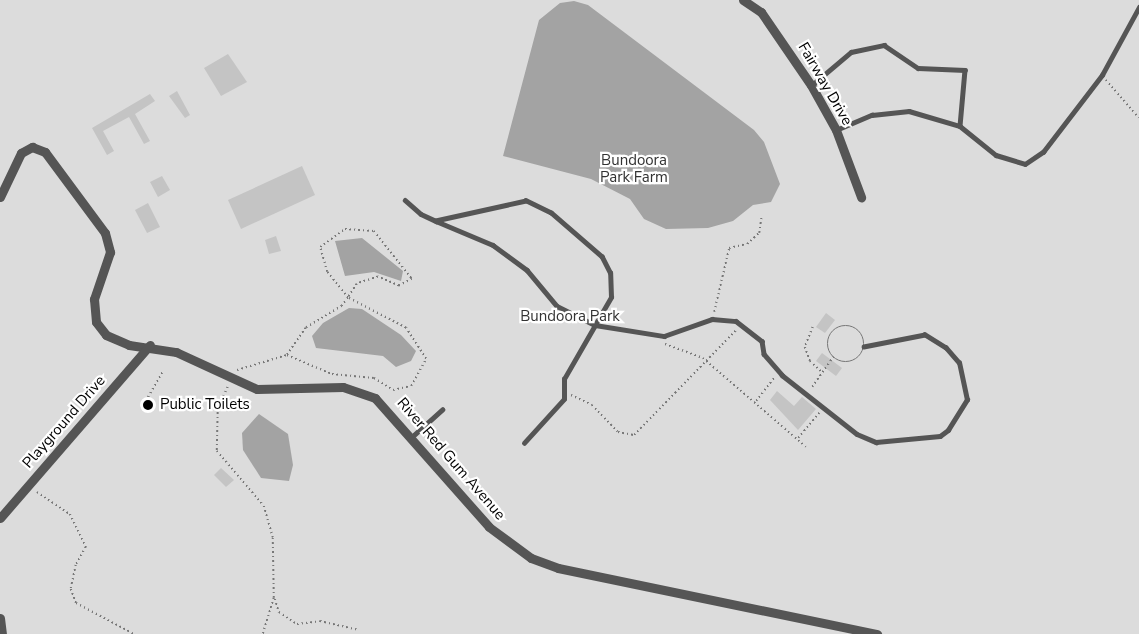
<!DOCTYPE html>
<style>
body{margin:0}
#map{position:relative;width:1139px;height:634px;overflow:hidden;background:#fff;font-family:"Nunito Sans",sans-serif}
div>[style]{position:absolute}
[style*='--x']{left:calc(var(--x)*1px);top:calc(var(--y)*1px);width:calc(var(--w)*1px);rotate:calc(var(--a)*1deg)}
.green>*{inset:0;background:#dcdcdc}
.water>*{inset:0;background:#a3a3a3}
.building>*{inset:0;background:#c4c4c4}
.path>*{height:1.5px;margin-top:-0.75px;transform-origin:0;background:repeating-linear-gradient(90deg,#777 0 1.5px,transparent 0 4.5px)}
.path>.ring{margin:-0.75px;padding:0;box-sizing:content-box;background:none;border:1.5px solid #777;border-radius:50%}
.lane>*{height:4.5px;margin:-2.25px;padding:0 2.25px;transform-origin:2.25px;border-radius:2.25px;background:#555}
.street>*{height:9px;margin:-4.5px;padding:0 4.5px;transform-origin:4.5px;border-radius:4.5px;background:#555}
.dots>*{width:16px;height:16px;translate:-50% -50%;box-sizing:border-box;border:3px solid #fff;border-radius:50%}
span{translate:-50% -50%;white-space:nowrap;text-align:center;line-height:1.15;-webkit-text-stroke:4.5px #fff;paint-order:stroke}
.street-label{font-size:15px;color:#000}
.park-label{font-size:15px;color:#333}
.poi-label{font-size:15px;color:#000}
.left{translate:0 -50%;text-align:left}
</style>
<div id="map">
<div class="green">
<i style="clip-path:polygon(0 0,1139px 0,1139px 634px,0 634px)"></i>
</div>
<div class="water">
<i style="clip-path:polygon(574px 1px,588px 5px,754px 130px,764px 142px,780px 184px,771px 202px,753px 205px,733px 221px,708px 228px,666px 229px,644px 219px,630px 199px,591px 179px,503px 156px,539px 20px,560px 3px)"></i>
<i style="clip-path:polygon(362px 238px,403px 271px,401px 281px,374px 272px,345px 276px,335px 241px)"></i>
<i style="clip-path:polygon(349px 308px,362px 309px,401px 335px,416px 351px,411px 361px,396px 367px,383px 356px,316px 348px,312px 336px,323px 323px)"></i>
<i style="clip-path:polygon(259px 414px,288px 434px,293px 465px,289px 481px,261px 478px,243px 450px,242px 433px)"></i>
</div>
<div class="building">
<i style="clip-path:polygon(228px 54px,247px 82px,221px 96px,204px 68px)"></i>
<i style="clip-path:polygon(177px 91px,190px 115px,185px 118px,169px 96px)"></i>
<i style="clip-path:polygon(150px 94px,155px 101px,135px 114px,150px 141px,144px 144px,129px 117px,103px 131px,114px 151px,107px 155px,92px 128px)"></i>
<i style="clip-path:polygon(302px 166px,315px 195px,241px 229px,228px 200px)"></i>
<i style="clip-path:polygon(162px 176px,170px 190px,158px 197px,150px 182px)"></i>
<i style="clip-path:polygon(148px 203px,160px 227px,147px 233px,135px 210px)"></i>
<i style="clip-path:polygon(276px 236px,281px 251px,269px 254px,265px 240px)"></i>
<i style="clip-path:polygon(826px 313px,835px 320px,825px 333px,816px 327px)"></i>
<i style="clip-path:polygon(822px 353px,842px 368px,836px 376px,816px 361px)"></i>
<i style="clip-path:polygon(777px 391px,794px 406px,802px 397px,816px 409px,798px 430px,770px 400px)"></i>
<i style="clip-path:polygon(221px 468px,234px 480px,226px 487px,214px 475px)"></i>
</div>
<div class="path">
<i style="--x:1106;--y:80;--w:50;--a:49"></i>
<i style="--x:714;--y:312;--w:66;--a:-76.8"></i>
<i style="--x:729;--y:248;--w:18;--a:-13"></i>
<i style="--x:747;--y:244;--w:16;--a:-43"></i>
<i style="--x:759;--y:233;--w:15;--a:-82"></i>
<i class="ring" style="left:828px;top:326px;width:34.5px;height:34.5px"></i>
<i style="--x:813;--y:327;--w:22;--a:112"></i>
<i style="--x:805;--y:347;--w:15;--a:70"></i>
<i style="--x:810;--y:361;--w:16;--a:43"></i>
<i style="--x:665;--y:344;--w:40;--a:20.2"></i>
<i style="--x:703;--y:358;--w:136;--a:40.8"></i>
<i style="--x:237;--y:370;--w:52;--a:-16.7"></i>
<i style="--x:287;--y:355;--w:49;--a:22.9"></i>
<i style="--x:332;--y:374;--w:42;--a:5.4"></i>
<i style="--x:374;--y:378;--w:22;--a:32"></i>
<i style="--x:393;--y:390;--w:18;--a:-13"></i>
<i style="--x:411;--y:386;--w:31;--a:-61"></i>
<i style="--x:426;--y:359;--w:37;--a:-123"></i>
<i style="--x:406;--y:328;--w:65;--a:-152.7"></i>
<i style="--x:348;--y:298;--w:33;--a:-129"></i>
<i style="--x:327;--y:272;--w:26;--a:-106"></i>
<i style="--x:320;--y:247;--w:31;--a:-36"></i>
<i style="--x:345;--y:229;--w:29;--a:4"></i>
<i style="--x:374;--y:231;--w:61;--a:51.6"></i>
<i style="--x:412;--y:279;--w:15;--a:152"></i>
<i style="--x:399;--y:286;--w:23;--a:-157"></i>
<i style="--x:378;--y:277;--w:22;--a:162"></i>
<i style="--x:357;--y:284;--w:17;--a:123"></i>
<i style="--x:348;--y:298;--w:10;--a:127"></i>
<i style="--x:342;--y:306;--w:42;--a:148.6"></i>
<i style="--x:306;--y:328;--w:33;--a:125"></i>
<i style="--x:228;--y:387;--w:23;--a:115"></i>
<i style="--x:218;--y:408;--w:43;--a:91.3"></i>
<i style="--x:217;--y:451;--w:72;--a:49.5"></i>
<i style="--x:264;--y:506;--w:33;--a:74"></i>
<i style="--x:273;--y:538;--w:60;--a:89"></i>
<i style="--x:274;--y:598;--w:38;--a:107"></i>
<i style="--x:812;--y:387;--w:37;--a:-55"></i>
<i style="--x:571;--y:395;--w:23;--a:25"></i>
<i style="--x:592;--y:405;--w:37;--a:46"></i>
<i style="--x:618;--y:432;--w:16;--a:11"></i>
<i style="--x:634;--y:435;--w:146;--a:-45.8"></i>
<i style="--x:756;--y:401;--w:31;--a:-52"></i>
<i style="--x:141;--y:409;--w:44;--a:-59.9"></i>
<i style="--x:798;--y:438;--w:34;--a:-50"></i>
<i style="--x:37;--y:492;--w:40;--a:34"></i>
<i style="--x:70;--y:514;--w:37;--a:64"></i>
<i style="--x:86;--y:547;--w:21;--a:119"></i>
<i style="--x:76;--y:565;--w:25;--a:102"></i>
<i style="--x:71;--y:589;--w:15;--a:70"></i>
<i style="--x:76;--y:603;--w:66;--a:28.1"></i>
<i style="--x:275;--y:599;--w:14;--a:73"></i>
<i style="--x:279;--y:612;--w:22;--a:34"></i>
<i style="--x:297;--y:624;--w:23;--a:-7"></i>
<i style="--x:320;--y:621;--w:40;--a:13"></i>
</div>
<div class="lane">
<i style="--x:812;--y:85;--w:51;--a:-40.2"></i>
<i style="--x:851;--y:52;--w:34;--a:-12"></i>
<i style="--x:884;--y:45;--w:41;--a:34.1"></i>
<i style="--x:918;--y:68;--w:47;--a:2.4"></i>
<i style="--x:965;--y:70;--w:56;--a:95.1"></i>
<i style="--x:836;--y:130;--w:39;--a:-23"></i>
<i style="--x:872;--y:115;--w:37;--a:-6"></i>
<i style="--x:909;--y:111;--w:53;--a:16.4"></i>
<i style="--x:960;--y:126;--w:46;--a:38.9"></i>
<i style="--x:996;--y:155;--w:30;--a:17"></i>
<i style="--x:1025;--y:164;--w:22;--a:-34"></i>
<i style="--x:1043;--y:152;--w:97;--a:-52.5"></i>
<i style="--x:1102;--y:75;--w:77;--a:-61.4"></i>
<i style="--x:405;--y:200;--w:21;--a:41"></i>
<i style="--x:421;--y:214;--w:17;--a:25"></i>
<i style="--x:436;--y:221;--w:62;--a:22.8"></i>
<i style="--x:493;--y:245;--w:42;--a:36.3"></i>
<i style="--x:527;--y:270;--w:47;--a:50.2"></i>
<i style="--x:557;--y:306;--w:42;--a:26.6"></i>
<i style="--x:595;--y:325;--w:32;--a:-60"></i>
<i style="--x:611;--y:297;--w:24;--a:-92"></i>
<i style="--x:610;--y:273;--w:18;--a:-117"></i>
<i style="--x:602;--y:257;--w:67;--a:-139.2"></i>
<i style="--x:551;--y:213;--w:28;--a:-154"></i>
<i style="--x:526;--y:201;--w:92;--a:167.5"></i>
<i style="--x:414;--y:435;--w:38;--a:-42"></i>
<i style="--x:524;--y:443;--w:59;--a:-47.7"></i>
<i style="--x:564;--y:399;--w:20;--a:-90"></i>
<i style="--x:564;--y:379;--w:62;--a:-60.1"></i>
<i style="--x:595;--y:325;--w:70;--a:9.1"></i>
<i style="--x:664;--y:336;--w:51;--a:-19.5"></i>
<i style="--x:712;--y:319;--w:24;--a:5"></i>
<i style="--x:736;--y:321;--w:33;--a:38"></i>
<i style="--x:762;--y:341;--w:13;--a:81"></i>
<i style="--x:764;--y:354;--w:28;--a:49"></i>
<i style="--x:782;--y:375;--w:95;--a:38.2"></i>
<i style="--x:857;--y:434;--w:21;--a:23"></i>
<i style="--x:876;--y:442;--w:64;--a:-5.4"></i>
<i style="--x:940;--y:436;--w:10;--a:-37"></i>
<i style="--x:948;--y:430;--w:36;--a:-58"></i>
<i style="--x:967;--y:400;--w:38;--a:-102"></i>
<i style="--x:959;--y:363;--w:20;--a:-131"></i>
<i style="--x:946;--y:348;--w:25;--a:-148"></i>
<i style="--x:925;--y:335;--w:62;--a:168.9"></i>
</div>
<div class="street">
<i style="--x:743;--y:0;--w:22;--a:34"></i>
<i style="--x:761;--y:12;--w:88;--a:55.6"></i>
<i style="--x:811;--y:85;--w:51;--a:60.9"></i>
<i style="--x:836;--y:130;--w:72;--a:69.5"></i>
<i style="--x:0;--y:197;--w:49;--a:-64.5"></i>
<i style="--x:21;--y:153;--w:13;--a:-29"></i>
<i style="--x:32;--y:147;--w:14;--a:21"></i>
<i style="--x:45;--y:152;--w:101;--a:53.5"></i>
<i style="--x:105;--y:233;--w:20;--a:75"></i>
<i style="--x:110;--y:252;--w:50;--a:108.8"></i>
<i style="--x:94;--y:299;--w:23;--a:85"></i>
<i style="--x:96;--y:322;--w:16;--a:52"></i>
<i style="--x:106;--y:335;--w:25;--a:23"></i>
<i style="--x:129;--y:345;--w:48;--a:8.5"></i>
<i style="--x:176;--y:352;--w:89;--a:24.6"></i>
<i style="--x:257;--y:389;--w:86;--a:-1.3"></i>
<i style="--x:343;--y:387;--w:34;--a:19"></i>
<i style="--x:375;--y:398;--w:172;--a:48.5"></i>
<i style="--x:489;--y:527;--w:52;--a:36.4"></i>
<i style="--x:531;--y:558;--w:29;--a:20"></i>
<i style="--x:558;--y:568;--w:326;--a:11.7"></i>
<i style="--x:0;--y:518;--w:229;--a:-49.1"></i>
<i style="--x:0;--y:618;--w:16;--a:83"></i>
</div>
<div class="dots">
<i style="left:148px;top:405px;background:#000"></i>
</div>
<div class="street-label">
<span style="left:825px;top:84px;rotate:60deg">Fairway Drive</span>
<span style="left:64px;top:422px;rotate:-49deg">Playground Drive</span>
<span style="left:451px;top:459px;rotate:49deg">River Red Gum Avenue</span>
</div>
<div class="park-label">
<span style="left:634px;top:169px">Bundoora<br>Park Farm</span>
<span style="left:570px;top:317px">Bundoora Park</span>
</div>
<div class="poi-label">
<span class="left" style="left:160px;top:405px">Public Toilets</span>
</div>
</div>
